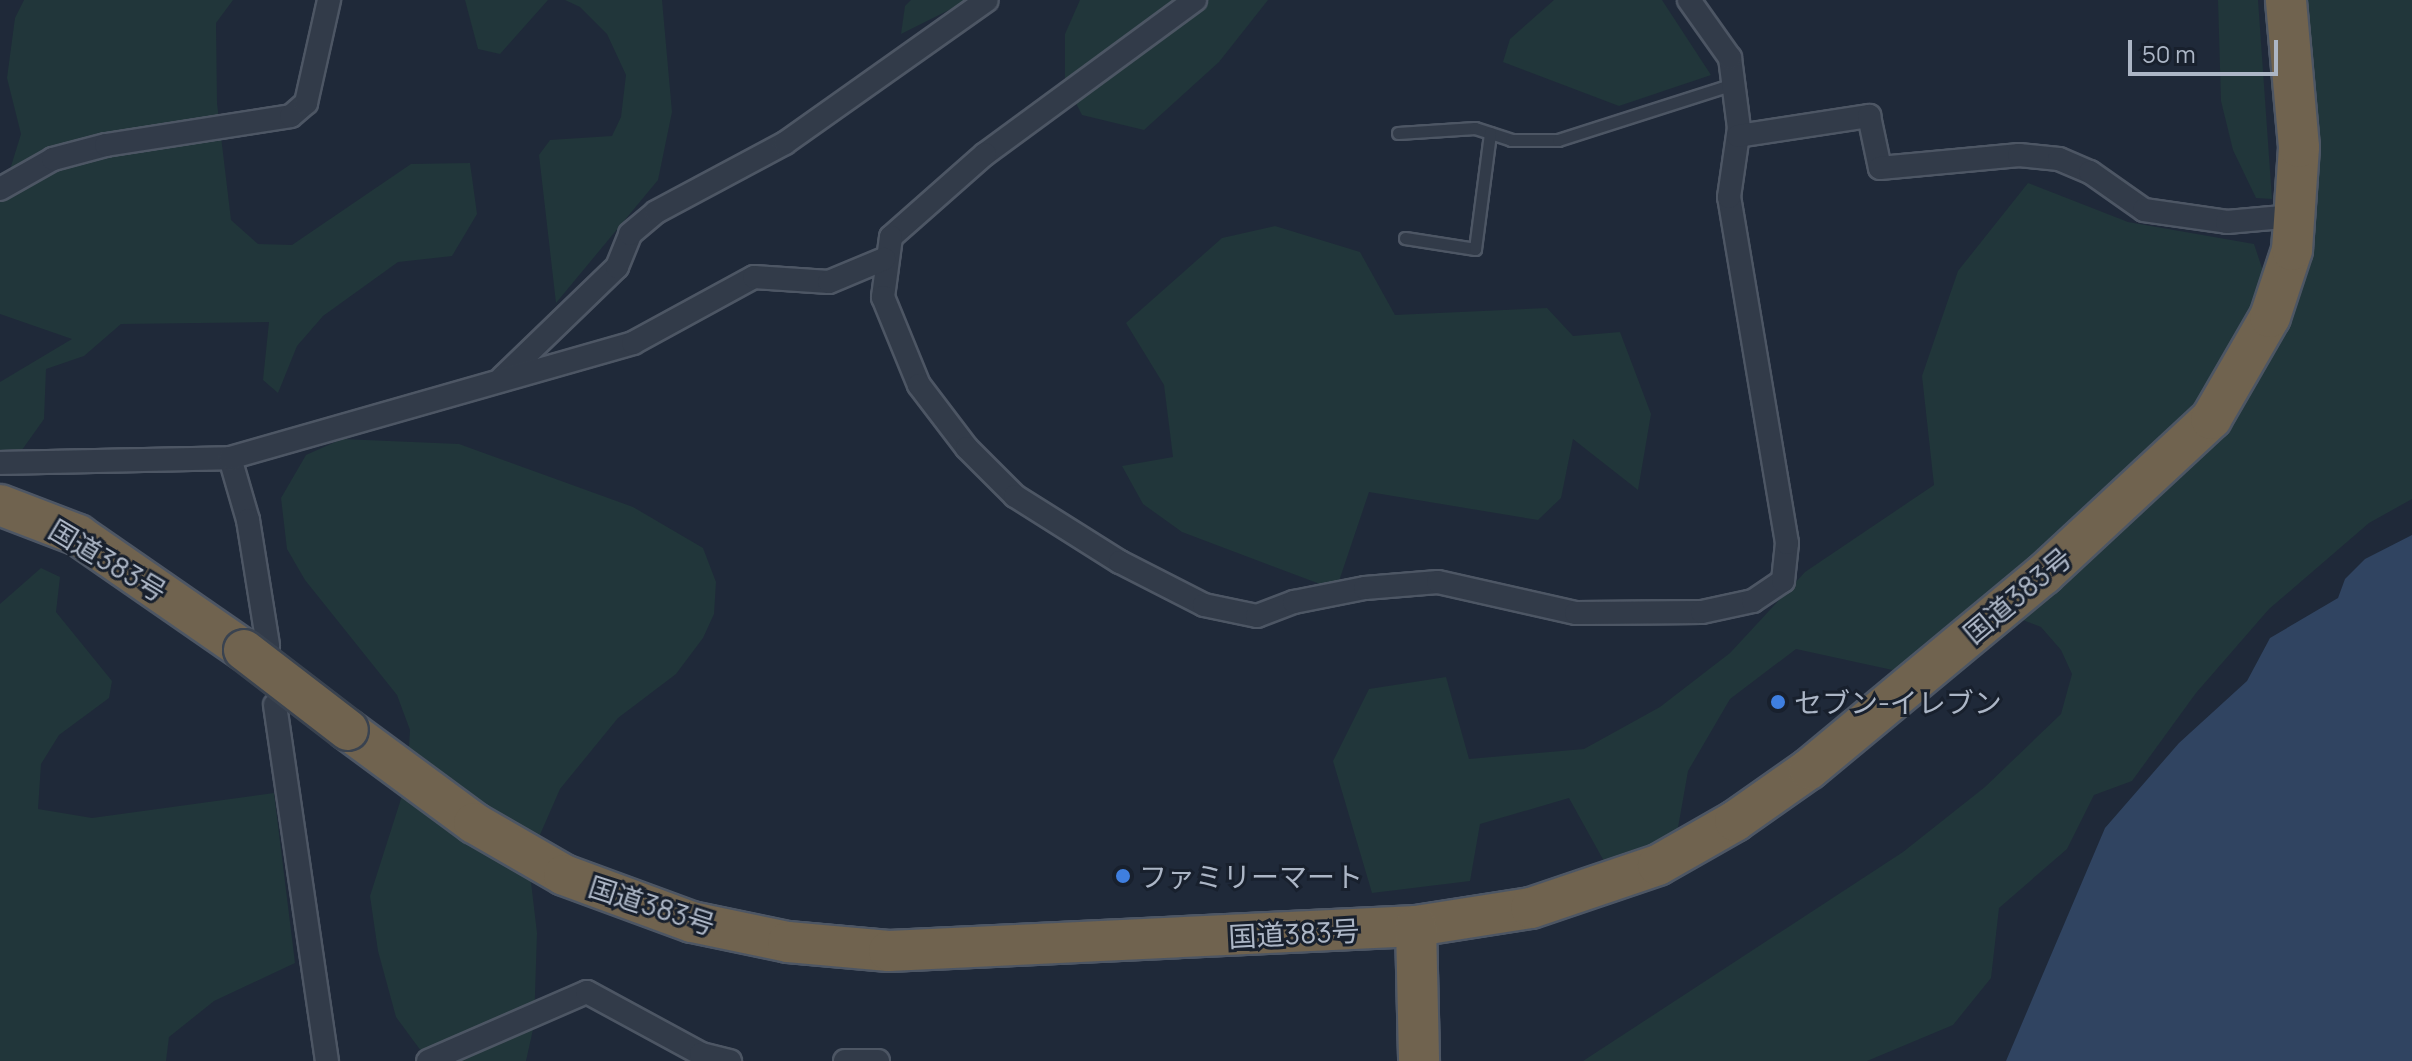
<!DOCTYPE html>
<meta charset="utf-8">
<style>
body{margin:0}
#map{position:relative;width:2412px;height:1061px;overflow:hidden;background:#1f2939;font-family:Manrope,"Noto Sans JP",sans-serif}
div>[style]{position:absolute}
[style*='--x']{left:calc(var(--x)*1px);top:calc(var(--y)*1px);width:calc(var(--w)*1px);rotate:calc(var(--a)*1deg)}
.green>*{inset:0;background:#21363a}
.water>*{inset:0;background:#304461}
.roads{filter:drop-shadow(2px 0 #4d5664) drop-shadow(-2px 0 #4d5664) drop-shadow(0 2px #4d5664) drop-shadow(0 -2px #4d5664)}
.lane>*{height:11px;margin:-5.5px;padding:0 5.5px;transform-origin:5.5px;border-radius:5.5px;background:#323b49}
.street>*{height:22px;margin:-11px;padding:0 11px;transform-origin:11px;border-radius:11px;background:#323b49}
.highway>*{height:40px;margin:-20px;padding:0 20px;transform-origin:20px;border-radius:20px;background:#70634f}
.bridges{filter:drop-shadow(2px 0 #3a4350) drop-shadow(-2px 0 #3a4350) drop-shadow(0 2px #3a4350) drop-shadow(0 -2px #3a4350)}
.highway-bridge>*{height:40px;margin:-20px;padding:0 20px;transform-origin:20px;border-radius:20px;background:#70634f}
.dots>*{width:22px;height:22px;translate:-50% -50%;box-sizing:border-box;border:4px solid #18202d;border-radius:50%}
span{translate:-50% -50%;white-space:nowrap;text-align:center;line-height:1.15;-webkit-text-stroke:6px #18202d;paint-order:stroke}
.street-label{font-size:28px;color:#acb6c6}
.poi-label{font-size:28px;color:#acb6c6}
.left{translate:0 -50%;text-align:left}
.scale{position:absolute;left:2128px;top:40px;width:150px;height:36px;box-sizing:border-box;border:4px solid #acb6c6;border-top:0;padding-left:10px;font-size:24px;line-height:28px;white-space:nowrap;color:#acb6c6;-webkit-text-stroke:6px #18202d;paint-order:stroke}
</style>
<div id="map">
<div class="green">
<i style="clip-path:polygon(24px 0,233px 0,216px 23px,217px 103px,231px 220px,258px 244px,292px 245px,411px 164px,470px 163px,477px 214px,452px 256px,398px 262px,323px 316px,297px 346px,278px 393px,263px 380px,269px 322px,121px 324px,84px 356px,46px 369px,44px 419px,17px 457px,0 458px,0 382px,72px 339px,0 314px,0 202px,21px 134px,7px 78px,15px 18px)"></i>
<i style="clip-path:polygon(465px 0,548px 0,500px 54px,478px 49px)"></i>
<i style="clip-path:polygon(565px 0,662px 0,672px 112px,658px 180px,556px 303px,539px 155px,550px 140px,612px 136px,621px 117px,626px 75px,607px 34px,580px 7px)"></i>
<i style="clip-path:polygon(911px 0,969px 0,901px 34px,905px 6px)"></i>
<i style="clip-path:polygon(1080px 0,1268px 0,1219px 62px,1144px 130px,1082px 115px,1065px 82px,1065px 34px)"></i>
<i style="clip-path:polygon(1554px 0,1662px 0,1711px 75px,1619px 106px,1503px 62px,1510px 39px)"></i>
<i style="clip-path:polygon(2218px 0,2258px 0,2272px 199px,2256px 198px,2233px 150px,2221px 101px)"></i>
<i style="clip-path:polygon(2294px 0,2412px 0,2412px 499px,2369px 523px,2269px 609px,2196px 693px,2132px 781px,2094px 795px,2067px 849px,1999px 908px,1991px 978px,1953px 1025px,1867px 1061px,1583px 1061px,1903px 852px,1985px 787px,2061px 714px,2072px 674px,2061px 650px,2041px 627px,2012px 616px,1897px 671px,1796px 649px,1730px 699px,1688px 771px,1673px 856px,1605px 863px,1569px 798px,1480px 824px,1470px 881px,1372px 893px,1333px 761px,1369px 689px,1446px 677px,1469px 759px,1584px 749px,1660px 707px,1730px 653px,1805px 572px,1934px 485px,1922px 376px,1958px 271px,2028px 183px,2128px 222px,2254px 244px,2278px 316px)"></i>
<i style="clip-path:polygon(1275px 226px,1360px 252px,1395px 315px,1547px 308px,1573px 336px,1620px 332px,1651px 414px,1638px 490px,1573px 439px,1561px 498px,1538px 520px,1369px 492px,1336px 590px,1182px 532px,1143px 504px,1122px 466px,1173px 457px,1164px 385px,1126px 323px,1222px 238px)"></i>
<i style="clip-path:polygon(342px 439px,459px 444px,633px 507px,703px 548px,716px 582px,714px 614px,703px 638px,676px 674px,618px 718px,560px 789px,539px 837px,531px 882px,537px 933px,534px 1025px,526px 1061px,437px 1061px,424px 1055px,396px 1017px,378px 951px,370px 896px,407px 780px,410px 730px,397px 695px,305px 580px,287px 549px,281px 498px,306px 455px)"></i>
<i style="clip-path:polygon(41px 568px,60px 577px,56px 612px,112px 681px,109px 698px,59px 735px,41px 764px,38px 809px,92px 818px,274px 793px,295px 963px,214px 1001px,169px 1037px,166px 1061px,0 1061px,0 604px)"></i>
</div>
<div class="water">
<i style="clip-path:polygon(2412px 535px,2412px 1061px,2006px 1061px,2105px 828px,2179px 743px,2247px 681px,2270px 638px,2338px 598px,2345px 579px,2365px 559px)"></i>
</div>
<div class="roads">
<div class="lane">
<i style="--x:1398;--y:133;--w:77;--a:-3.7"></i>
<i style="--x:1475;--y:128;--w:38;--a:18"></i>
<i style="--x:1511;--y:140;--w:47;--a:0"></i>
<i style="--x:1558;--y:140;--w:184;--a:-17.7"></i>
<i style="--x:1405;--y:238;--w:71;--a:8.9"></i>
<i style="--x:1475;--y:249;--w:117;--a:-82.6"></i>
</div>
<div class="street">
<i style="--x:1195;--y:0;--w:260;--a:143.7"></i>
<i style="--x:985;--y:154;--w:125;--a:138.6"></i>
<i style="--x:891;--y:237;--w:61;--a:97.6"></i>
<i style="--x:883;--y:297;--w:95;--a:67.8"></i>
<i style="--x:919;--y:385;--w:79;--a:52.7"></i>
<i style="--x:967;--y:448;--w:68;--a:45"></i>
<i style="--x:1015;--y:496;--w:124;--a:32.2"></i>
<i style="--x:1120;--y:562;--w:94;--a:27.1"></i>
<i style="--x:1204;--y:605;--w:54;--a:11.7"></i>
<i style="--x:1257;--y:616;--w:40;--a:-21"></i>
<i style="--x:1294;--y:602;--w:72;--a:-11.2"></i>
<i style="--x:1365;--y:588;--w:73;--a:-4.7"></i>
<i style="--x:1438;--y:582;--w:141;--a:12.7"></i>
<i style="--x:1576;--y:613;--w:126;--a:-0.5"></i>
<i style="--x:1702;--y:612;--w:52;--a:-12.2"></i>
<i style="--x:1753;--y:601;--w:36;--a:-34"></i>
<i style="--x:1783;--y:581;--w:38;--a:-84"></i>
<i style="--x:1787;--y:543;--w:351;--a:-99.5"></i>
<i style="--x:1729;--y:197;--w:70;--a:-81.8"></i>
<i style="--x:1739;--y:128;--w:71;--a:-97.3"></i>
<i style="--x:1730;--y:58;--w:71;--a:-125.3"></i>
<i style="--x:1738;--y:136;--w:133;--a:-8.7"></i>
<i style="--x:1869;--y:116;--w:53;--a:78.1"></i>
<i style="--x:1880;--y:168;--w:140;--a:-5.3"></i>
<i style="--x:2019;--y:155;--w:40;--a:5.7"></i>
<i style="--x:2059;--y:159;--w:34;--a:23"></i>
<i style="--x:2090;--y:172;--w:66;--a:35.1"></i>
<i style="--x:2144;--y:210;--w:84;--a:8.2"></i>
<i style="--x:2227;--y:222;--w:67;--a:-5.1"></i>
<i style="--x:0;--y:189;--w:61;--a:-29.5"></i>
<i style="--x:53;--y:159;--w:55;--a:-14.8"></i>
<i style="--x:106;--y:145;--w:187;--a:-8.9"></i>
<i style="--x:291;--y:116;--w:20;--a:-41"></i>
<i style="--x:306;--y:103;--w:106;--a:-77.4"></i>
<i style="--x:502;--y:378;--w:160;--a:-44"></i>
<i style="--x:617;--y:267;--w:35;--a:-68"></i>
<i style="--x:630;--y:234;--w:34;--a:-40"></i>
<i style="--x:656;--y:212;--w:146;--a:-28.1"></i>
<i style="--x:785;--y:143;--w:247;--a:-35.3"></i>
<i style="--x:230;--y:458;--w:65;--a:73.8"></i>
<i style="--x:248;--y:520;--w:127;--a:80.9"></i>
<i style="--x:0;--y:463;--w:230;--a:-1.2"></i>
<i style="--x:230;--y:458;--w:419;--a:-15.9"></i>
<i style="--x:633;--y:343;--w:138;--a:-28.6"></i>
<i style="--x:754;--y:277;--w:75;--a:3.8"></i>
<i style="--x:829;--y:282;--w:60;--a:-22.7"></i>
<i style="--x:275;--y:705;--w:360;--a:81.7"></i>
<i style="--x:428;--y:1061;--w:173;--a:-23.5"></i>
<i style="--x:587;--y:992;--w:130;--a:28.5"></i>
<i style="--x:701;--y:1054;--w:30;--a:14"></i>
<i style="--x:845;--y:1061;--w:33;--a:0"></i>
</div>
<div class="highway">
<i style="--x:0;--y:505;--w:84;--a:21"></i>
<i style="--x:78;--y:535;--w:202;--a:34.7"></i>
<i style="--x:348;--y:730;--w:157;--a:36.4"></i>
<i style="--x:474;--y:823;--w:104;--a:30"></i>
<i style="--x:564;--y:875;--w:136;--a:20.2"></i>
<i style="--x:692;--y:922;--w:98;--a:11.8"></i>
<i style="--x:788;--y:942;--w:101;--a:5.1"></i>
<i style="--x:889;--y:951;--w:528;--a:-2.72"></i>
<i style="--x:1416;--y:926;--w:116;--a:-8.9"></i>
<i style="--x:1531;--y:908;--w:134;--a:-18.7"></i>
<i style="--x:1658;--y:865;--w:89;--a:-29.7"></i>
<i style="--x:1735;--y:821;--w:90;--a:-35.1"></i>
<i style="--x:1809;--y:769;--w:305;--a:-39.7"></i>
<i style="--x:2044;--y:574;--w:228;--a:-42.9"></i>
<i style="--x:2211;--y:419;--w:118;--a:-60"></i>
<i style="--x:2270;--y:317;--w:71;--a:-71.8"></i>
<i style="--x:2292;--y:250;--w:103;--a:-86.1"></i>
<i style="--x:2299;--y:147;--w:148;--a:-95.1"></i>
<i style="--x:1416;--y:926;--w:135;--a:88.7"></i>
</div>
</div>
<div class="bridges">
<div class="highway-bridge">
<i style="--x:244;--y:650;--w:131;--a:37.6"></i>
</div>
</div>
<div class="dots">
<i style="left:1778px;top:702px;background:#3f7fe0"></i>
<i style="left:1123px;top:876px;background:#3f7fe0"></i>
</div>
<div class="street-label">
<span style="left:108px;top:560px;rotate:31deg">国道383号</span>
<span style="left:2017px;top:595px;rotate:-40deg">国道383号</span>
<span style="left:652px;top:905px;rotate:18deg">国道383号</span>
<span style="left:1294px;top:933px;rotate:-3deg">国道383号</span>
</div>
<div class="poi-label">
<span class="left" style="left:1794px;top:702px">セブン-イレブン</span>
<span class="left" style="left:1139px;top:876px">ファミリーマート</span>
</div>
<div class="scale">50 m</div>
</div>
